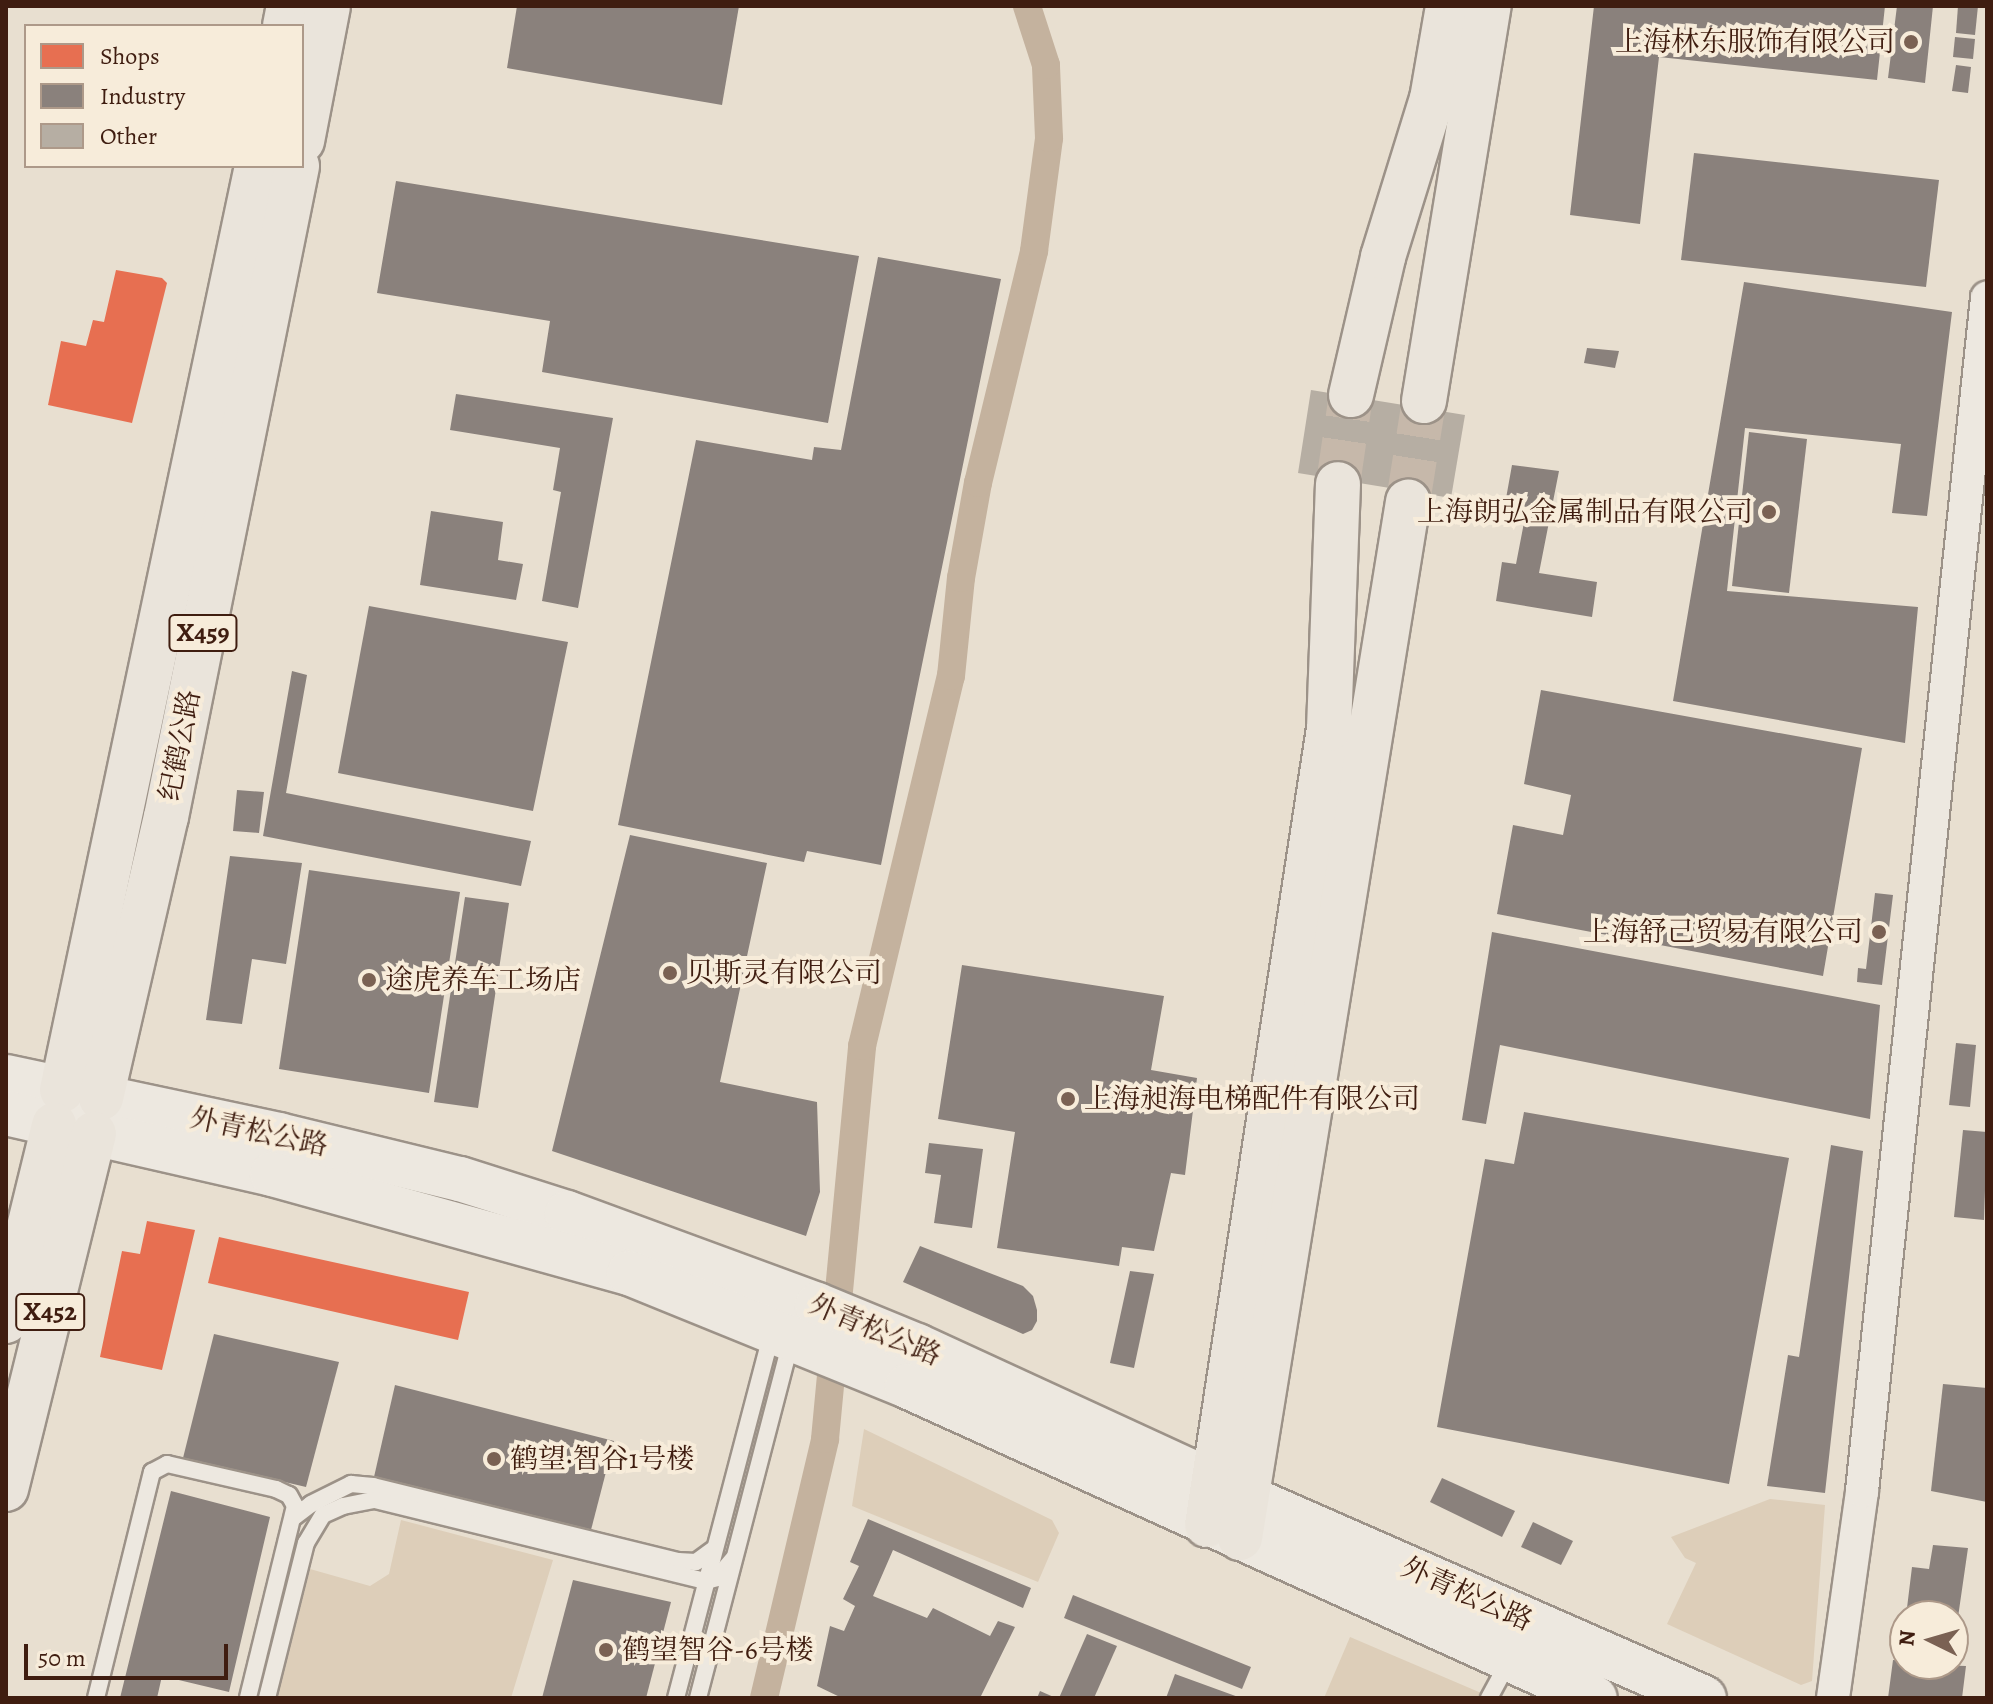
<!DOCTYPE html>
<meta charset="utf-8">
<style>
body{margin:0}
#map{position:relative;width:1993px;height:1704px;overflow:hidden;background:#e8dfd0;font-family:Alegreya,"Noto Serif SC",serif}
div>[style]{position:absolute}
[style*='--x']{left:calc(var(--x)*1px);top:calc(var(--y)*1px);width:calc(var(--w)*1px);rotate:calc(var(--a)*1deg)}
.green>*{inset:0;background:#ddceb9}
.shops>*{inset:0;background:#e76f51}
.industry>*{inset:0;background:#8a817c}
.canal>*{height:28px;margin:-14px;padding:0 14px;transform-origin:14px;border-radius:14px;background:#c4b29e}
.building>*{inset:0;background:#b6aea3}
.motorway-tunnel>*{height:44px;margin-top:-22px;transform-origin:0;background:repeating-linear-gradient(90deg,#c6b8aa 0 44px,transparent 0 66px)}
.roads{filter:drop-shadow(2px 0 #9c9288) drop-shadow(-2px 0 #9c9288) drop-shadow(0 2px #9c9288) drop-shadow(0 -2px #9c9288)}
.service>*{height:16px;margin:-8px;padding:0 8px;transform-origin:8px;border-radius:8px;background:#ede8e0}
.minor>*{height:32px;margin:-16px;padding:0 16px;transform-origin:16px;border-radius:16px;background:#ede8e0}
.secondary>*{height:44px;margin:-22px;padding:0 22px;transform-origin:22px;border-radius:22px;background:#ede8e0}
.primary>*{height:44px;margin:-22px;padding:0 22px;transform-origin:22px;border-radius:22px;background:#eae4db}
.motorway>*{height:44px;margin:-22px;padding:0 22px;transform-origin:22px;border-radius:22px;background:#eae4db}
.dots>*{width:22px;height:22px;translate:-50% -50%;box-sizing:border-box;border:4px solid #f7ecda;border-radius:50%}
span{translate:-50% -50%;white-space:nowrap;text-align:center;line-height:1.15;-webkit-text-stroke:8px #f7ecda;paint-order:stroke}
.shield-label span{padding:2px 6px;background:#f7ecda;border:2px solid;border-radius:6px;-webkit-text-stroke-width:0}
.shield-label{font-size:26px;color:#3f1d10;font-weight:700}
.poi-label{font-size:28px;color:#3f1d10}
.right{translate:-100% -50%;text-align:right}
.left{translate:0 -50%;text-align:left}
.street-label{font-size:28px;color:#3f1d10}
.frame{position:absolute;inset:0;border:8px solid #3f1d10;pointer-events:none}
.legend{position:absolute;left:24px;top:24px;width:280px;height:144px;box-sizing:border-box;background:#f7ecda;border:2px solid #ad9989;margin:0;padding:10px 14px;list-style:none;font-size:24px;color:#3f1d10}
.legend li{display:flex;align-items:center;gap:16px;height:40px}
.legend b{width:40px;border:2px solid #ad9989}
.north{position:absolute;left:1889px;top:1600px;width:80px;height:80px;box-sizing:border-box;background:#f7ecda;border:2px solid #ad9989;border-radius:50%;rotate:275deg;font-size:22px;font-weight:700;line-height:32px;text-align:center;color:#3f1d10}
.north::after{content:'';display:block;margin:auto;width:28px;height:36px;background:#7a6153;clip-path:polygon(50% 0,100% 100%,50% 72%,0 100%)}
.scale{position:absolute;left:24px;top:1644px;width:204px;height:36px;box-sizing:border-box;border:4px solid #3f1d10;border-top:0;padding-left:10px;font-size:24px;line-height:28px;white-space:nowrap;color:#3f1d10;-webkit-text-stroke:6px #f7ecda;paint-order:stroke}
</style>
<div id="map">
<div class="green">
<i style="clip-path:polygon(864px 1429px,1052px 1520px,1059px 1533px,1038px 1582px,852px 1506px)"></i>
<i style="clip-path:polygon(1770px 1499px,1825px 1505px,1812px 1681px,1801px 1685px,1667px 1624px,1696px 1563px,1685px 1558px,1671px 1537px)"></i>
<i style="clip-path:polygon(401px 1520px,553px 1560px,511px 1698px,277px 1698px,310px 1569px,370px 1586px,389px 1574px)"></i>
<i style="clip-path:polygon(1350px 1637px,1493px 1698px,1324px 1698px)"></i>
</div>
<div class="shops">
<i style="clip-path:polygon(116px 270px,162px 278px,167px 283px,132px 423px,48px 405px,61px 341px,86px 346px,93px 320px,104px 322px)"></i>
<i style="clip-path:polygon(147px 1221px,195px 1230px,162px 1370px,100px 1357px,122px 1251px,140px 1254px)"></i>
<i style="clip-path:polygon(219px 1237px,469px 1292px,458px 1340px,208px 1283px)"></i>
</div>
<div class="industry">
<i style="clip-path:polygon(517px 6px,739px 6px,722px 105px,507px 68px)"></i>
<i style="clip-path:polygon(1594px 6px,1885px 6px,1877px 80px,1659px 57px,1640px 224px,1570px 215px)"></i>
<i style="clip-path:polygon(1897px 6px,1933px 6px,1925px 83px,1888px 78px)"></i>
<i style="clip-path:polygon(1958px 6px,1978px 6px,1975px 35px,1956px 33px)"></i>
<i style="clip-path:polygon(1955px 37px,1975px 39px,1973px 59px,1953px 57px)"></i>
<i style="clip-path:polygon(1956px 65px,1971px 67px,1968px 93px,1952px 91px)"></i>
<i style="clip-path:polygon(1694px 153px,1939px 180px,1926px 287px,1681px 260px)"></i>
<i style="clip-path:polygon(396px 181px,859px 256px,828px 423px,542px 372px,550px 321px,377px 293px)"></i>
<i style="clip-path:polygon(878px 257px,1001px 279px,881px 865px,807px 851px,804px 862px,618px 825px,696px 440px,812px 460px,814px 447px,841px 450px)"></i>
<i style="clip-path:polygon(1744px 282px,1952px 312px,1927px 516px,1892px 513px,1901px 444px,1745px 428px,1727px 591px,1918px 607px,1905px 743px,1673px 701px)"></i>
<i style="clip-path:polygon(1587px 348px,1619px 351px,1615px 368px,1584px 363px)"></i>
<i style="clip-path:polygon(456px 394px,613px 418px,578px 608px,542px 601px,561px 492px,553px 490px,560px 448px,450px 430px)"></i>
<i style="clip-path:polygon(1749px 432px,1807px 439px,1789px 593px,1732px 586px)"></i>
<i style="clip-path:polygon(1512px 465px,1559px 471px,1539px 573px,1597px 582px,1592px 617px,1496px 601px,1502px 562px,1516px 564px,1527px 507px,1505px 504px)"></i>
<i style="clip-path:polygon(431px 511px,503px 522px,498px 560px,523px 564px,516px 600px,420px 585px)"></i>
<i style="clip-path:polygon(369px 606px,568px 642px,533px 811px,338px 773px)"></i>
<i style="clip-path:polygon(292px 671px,307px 675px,286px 793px,531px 841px,521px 886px,263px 836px)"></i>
<i style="clip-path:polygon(1541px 690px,1862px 748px,1823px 976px,1497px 914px,1513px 825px,1563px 835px,1571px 795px,1524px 784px)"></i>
<i style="clip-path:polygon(237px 790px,264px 792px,259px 833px,233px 831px)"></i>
<i style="clip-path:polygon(630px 835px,767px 863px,720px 1082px,817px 1102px,820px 1192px,806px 1236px,552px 1151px)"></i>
<i style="clip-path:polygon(230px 856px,302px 863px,286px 964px,252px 959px,242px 1024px,206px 1020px)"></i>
<i style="clip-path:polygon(309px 870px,460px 892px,429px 1093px,279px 1069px)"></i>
<i style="clip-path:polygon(1875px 893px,1893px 895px,1882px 985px,1857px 982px,1858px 968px,1866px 969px)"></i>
<i style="clip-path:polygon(465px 897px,509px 903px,478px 1108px,434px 1102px)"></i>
<i style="clip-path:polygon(1492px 932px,1880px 1005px,1870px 1119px,1500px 1045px,1486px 1124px,1462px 1120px)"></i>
<i style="clip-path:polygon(962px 965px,1164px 996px,1151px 1070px,1197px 1078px,1185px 1175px,1171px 1173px,1154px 1251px,1122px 1247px,1119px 1266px,997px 1248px,1015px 1132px,938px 1119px)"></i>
<i style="clip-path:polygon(1956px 1043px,1976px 1045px,1970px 1107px,1949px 1105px)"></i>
<i style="clip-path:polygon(1524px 1112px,1789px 1158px,1729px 1484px,1437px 1427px,1485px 1159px,1514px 1164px)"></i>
<i style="clip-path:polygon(1963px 1130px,1987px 1132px,1984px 1220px,1954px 1217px)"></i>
<i style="clip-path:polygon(929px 1143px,983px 1149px,972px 1228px,934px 1223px,941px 1175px,925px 1173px)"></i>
<i style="clip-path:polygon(1831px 1145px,1863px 1151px,1825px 1493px,1767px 1486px,1788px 1355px,1799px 1357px)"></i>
<i style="clip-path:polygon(920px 1246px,1023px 1286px,1033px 1296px,1037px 1310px,1037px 1321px,1032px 1330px,1023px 1334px,903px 1282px)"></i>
<i style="clip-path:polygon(1130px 1271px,1154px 1274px,1134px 1368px,1110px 1363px)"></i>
<i style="clip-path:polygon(214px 1334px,339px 1362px,306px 1487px,183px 1458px)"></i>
<i style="clip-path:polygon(1943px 1384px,1987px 1388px,1987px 1502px,1931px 1491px)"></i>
<i style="clip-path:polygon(395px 1385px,614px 1441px,591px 1530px,374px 1477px)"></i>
<i style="clip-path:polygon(1442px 1478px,1515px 1511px,1502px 1537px,1430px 1502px)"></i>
<i style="clip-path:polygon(171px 1491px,270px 1517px,229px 1692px,162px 1676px,157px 1698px,120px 1698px)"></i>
<i style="clip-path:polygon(868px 1519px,1031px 1588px,1023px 1608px,893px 1550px,873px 1596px,927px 1618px,933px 1608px,990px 1636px,998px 1621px,1015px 1627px,980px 1698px,842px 1698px,817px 1686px,830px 1626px,844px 1631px,855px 1606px,843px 1599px,859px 1566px,850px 1562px)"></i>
<i style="clip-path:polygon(1533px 1522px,1573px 1541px,1561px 1565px,1521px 1547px)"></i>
<i style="clip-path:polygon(1933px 1545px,1968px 1548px,1956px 1631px,1953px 1631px,1953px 1616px,1906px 1616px,1912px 1567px,1929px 1569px)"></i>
<i style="clip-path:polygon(573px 1580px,671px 1602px,646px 1698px,542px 1698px)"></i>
<i style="clip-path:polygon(1073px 1595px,1251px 1667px,1242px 1689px,1064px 1618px)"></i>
<i style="clip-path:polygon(1087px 1634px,1117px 1646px,1094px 1698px,1059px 1698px)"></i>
<i style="clip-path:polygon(1903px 1637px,1905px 1637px,1905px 1659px,1900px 1658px)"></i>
<i style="clip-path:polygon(1893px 1660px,1905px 1661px,1905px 1664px,1966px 1666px,1962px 1698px,1888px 1698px)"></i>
<i style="clip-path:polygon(1175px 1674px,1241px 1698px,1166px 1698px)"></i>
<i style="clip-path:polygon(1040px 1691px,1056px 1698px,1037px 1698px)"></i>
</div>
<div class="canal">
<i style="--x:764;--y:1698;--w:266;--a:-76.7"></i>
<i style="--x:825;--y:1439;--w:395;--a:-84.6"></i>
<i style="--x:862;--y:1046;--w:381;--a:-76.5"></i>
<i style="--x:951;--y:676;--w:99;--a:-84.2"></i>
<i style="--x:961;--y:578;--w:97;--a:-79.9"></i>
<i style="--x:978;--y:483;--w:239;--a:-76.4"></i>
<i style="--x:1034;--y:251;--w:114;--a:-82.4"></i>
<i style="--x:1049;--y:138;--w:73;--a:-92.4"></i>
<i style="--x:1046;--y:65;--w:62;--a:-107.9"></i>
</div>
<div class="building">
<i style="clip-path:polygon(1311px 390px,1465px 415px,1451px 498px,1298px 473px)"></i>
</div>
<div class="motorway-tunnel">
<i style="--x:1338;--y:484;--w:90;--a:-81.7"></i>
<i style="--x:1408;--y:502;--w:102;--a:-81"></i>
</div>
<div class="roads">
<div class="service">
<i style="--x:294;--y:1517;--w:21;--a:-37"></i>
<i style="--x:311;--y:1504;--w:45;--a:-26.6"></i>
<i style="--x:351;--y:1484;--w:22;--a:5"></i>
<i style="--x:373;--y:1486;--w:314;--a:13.8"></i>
<i style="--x:678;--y:1561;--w:18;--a:3"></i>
<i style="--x:696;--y:1562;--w:22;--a:-36"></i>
<i style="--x:96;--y:1698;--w:233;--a:-76.1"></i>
<i style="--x:152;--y:1472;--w:17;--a:-28"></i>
<i style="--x:167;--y:1464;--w:112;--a:12.9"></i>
<i style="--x:276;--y:1489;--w:14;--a:25"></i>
<i style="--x:289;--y:1495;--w:13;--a:61"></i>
<i style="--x:295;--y:1506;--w:198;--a:103.8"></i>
<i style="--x:267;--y:1698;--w:160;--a:-75.9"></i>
<i style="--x:306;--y:1543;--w:33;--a:-59"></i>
<i style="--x:323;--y:1515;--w:22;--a:-24"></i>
<i style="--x:343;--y:1506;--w:33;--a:-11"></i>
<i style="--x:375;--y:1500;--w:341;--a:13.8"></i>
<i style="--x:706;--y:1581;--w:11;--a:-15"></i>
<i style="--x:717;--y:1578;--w:25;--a:-50"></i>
<i style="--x:676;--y:1698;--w:379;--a:-75.3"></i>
<i style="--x:698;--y:1698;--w:370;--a:-75.4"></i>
<i style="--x:1489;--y:1698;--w:42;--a:-61.6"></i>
</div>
<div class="minor">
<i style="--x:1833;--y:1698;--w:209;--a:-82"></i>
<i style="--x:1862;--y:1491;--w:1200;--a:-84.02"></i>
</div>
<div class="secondary">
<i style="--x:6;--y:1077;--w:279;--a:12"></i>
<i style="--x:279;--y:1135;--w:186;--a:13.7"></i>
<i style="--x:460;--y:1179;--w:112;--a:17.6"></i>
<i style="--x:567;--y:1213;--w:266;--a:20.2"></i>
<i style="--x:817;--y:1305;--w:108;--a:22.3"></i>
<i style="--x:917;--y:1346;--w:362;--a:24.7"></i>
<i style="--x:1246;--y:1497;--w:500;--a:23.69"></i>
<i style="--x:6;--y:1113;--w:273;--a:12.9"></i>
<i style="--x:272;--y:1174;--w:370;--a:15.5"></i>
<i style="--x:629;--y:1273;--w:300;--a:22.1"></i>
<i style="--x:907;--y:1386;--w:755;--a:24.39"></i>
</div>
<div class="primary">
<i style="--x:285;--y:26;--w:20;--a:-79"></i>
<i style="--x:302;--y:141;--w:137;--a:-79.1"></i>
<i style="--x:62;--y:1090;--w:944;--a:-78.08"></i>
<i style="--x:101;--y:1098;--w:288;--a:-77"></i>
<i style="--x:166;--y:817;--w:664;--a:-78.62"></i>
<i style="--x:6;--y:1321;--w:202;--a:-76.2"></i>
<i style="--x:6;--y:1489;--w:366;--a:-76.1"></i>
</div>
<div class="motorway">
<i style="--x:1351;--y:395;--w:142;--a:-76.9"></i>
<i style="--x:1383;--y:257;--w:165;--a:-72.8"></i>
<i style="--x:1432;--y:99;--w:94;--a:-80.2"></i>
<i style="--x:1424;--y:401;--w:400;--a:-80.7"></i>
<i style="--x:1207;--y:1525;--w:805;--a:-81.29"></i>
<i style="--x:1329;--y:729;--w:245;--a:-87.9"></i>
<i style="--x:1240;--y:1538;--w:1050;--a:-80.79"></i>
</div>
</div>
<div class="dots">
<i style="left:1911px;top:42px;background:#7a6153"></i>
<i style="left:1769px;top:512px;background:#7a6153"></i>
<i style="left:1879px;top:932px;background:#7a6153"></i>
<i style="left:670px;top:973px;background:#7a6153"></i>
<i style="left:369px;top:980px;background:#7a6153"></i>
<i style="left:1068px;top:1099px;background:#7a6153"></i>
<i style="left:494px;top:1459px;background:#7a6153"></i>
<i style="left:606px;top:1650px;background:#7a6153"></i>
</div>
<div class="shield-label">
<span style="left:203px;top:633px">X459</span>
<span style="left:50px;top:1312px">X452</span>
</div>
<div class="poi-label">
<span class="right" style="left:1895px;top:42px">上海林东服饰有限公司</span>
<span class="right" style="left:1753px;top:512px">上海朗弘金属制品有限公司</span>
<span class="right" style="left:1863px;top:932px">上海舒己贸易有限公司</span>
<span class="left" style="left:686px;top:973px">贝斯灵有限公司</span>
<span class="left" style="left:385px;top:980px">途虎养车工场店</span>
<span class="left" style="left:1084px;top:1099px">上海昶海电梯配件有限公司</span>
<span class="left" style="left:510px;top:1459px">鹤望·智谷1号楼</span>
<span class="left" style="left:622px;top:1650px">鹤望智谷-6号楼</span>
</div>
<div class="street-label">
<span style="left:180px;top:745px;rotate:-79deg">纪鹤公路</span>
<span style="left:259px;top:1132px;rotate:12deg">外青松公路</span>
<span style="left:875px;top:1330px;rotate:23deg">外青松公路</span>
<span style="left:1467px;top:1594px;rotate:24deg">外青松公路</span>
</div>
<div class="frame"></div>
<ul class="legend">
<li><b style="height:22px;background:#e76f51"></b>Shops</li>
<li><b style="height:22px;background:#8a817c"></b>Industry</li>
<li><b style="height:22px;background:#b6aea3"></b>Other</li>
</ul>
<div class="north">N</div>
<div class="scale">50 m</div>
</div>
